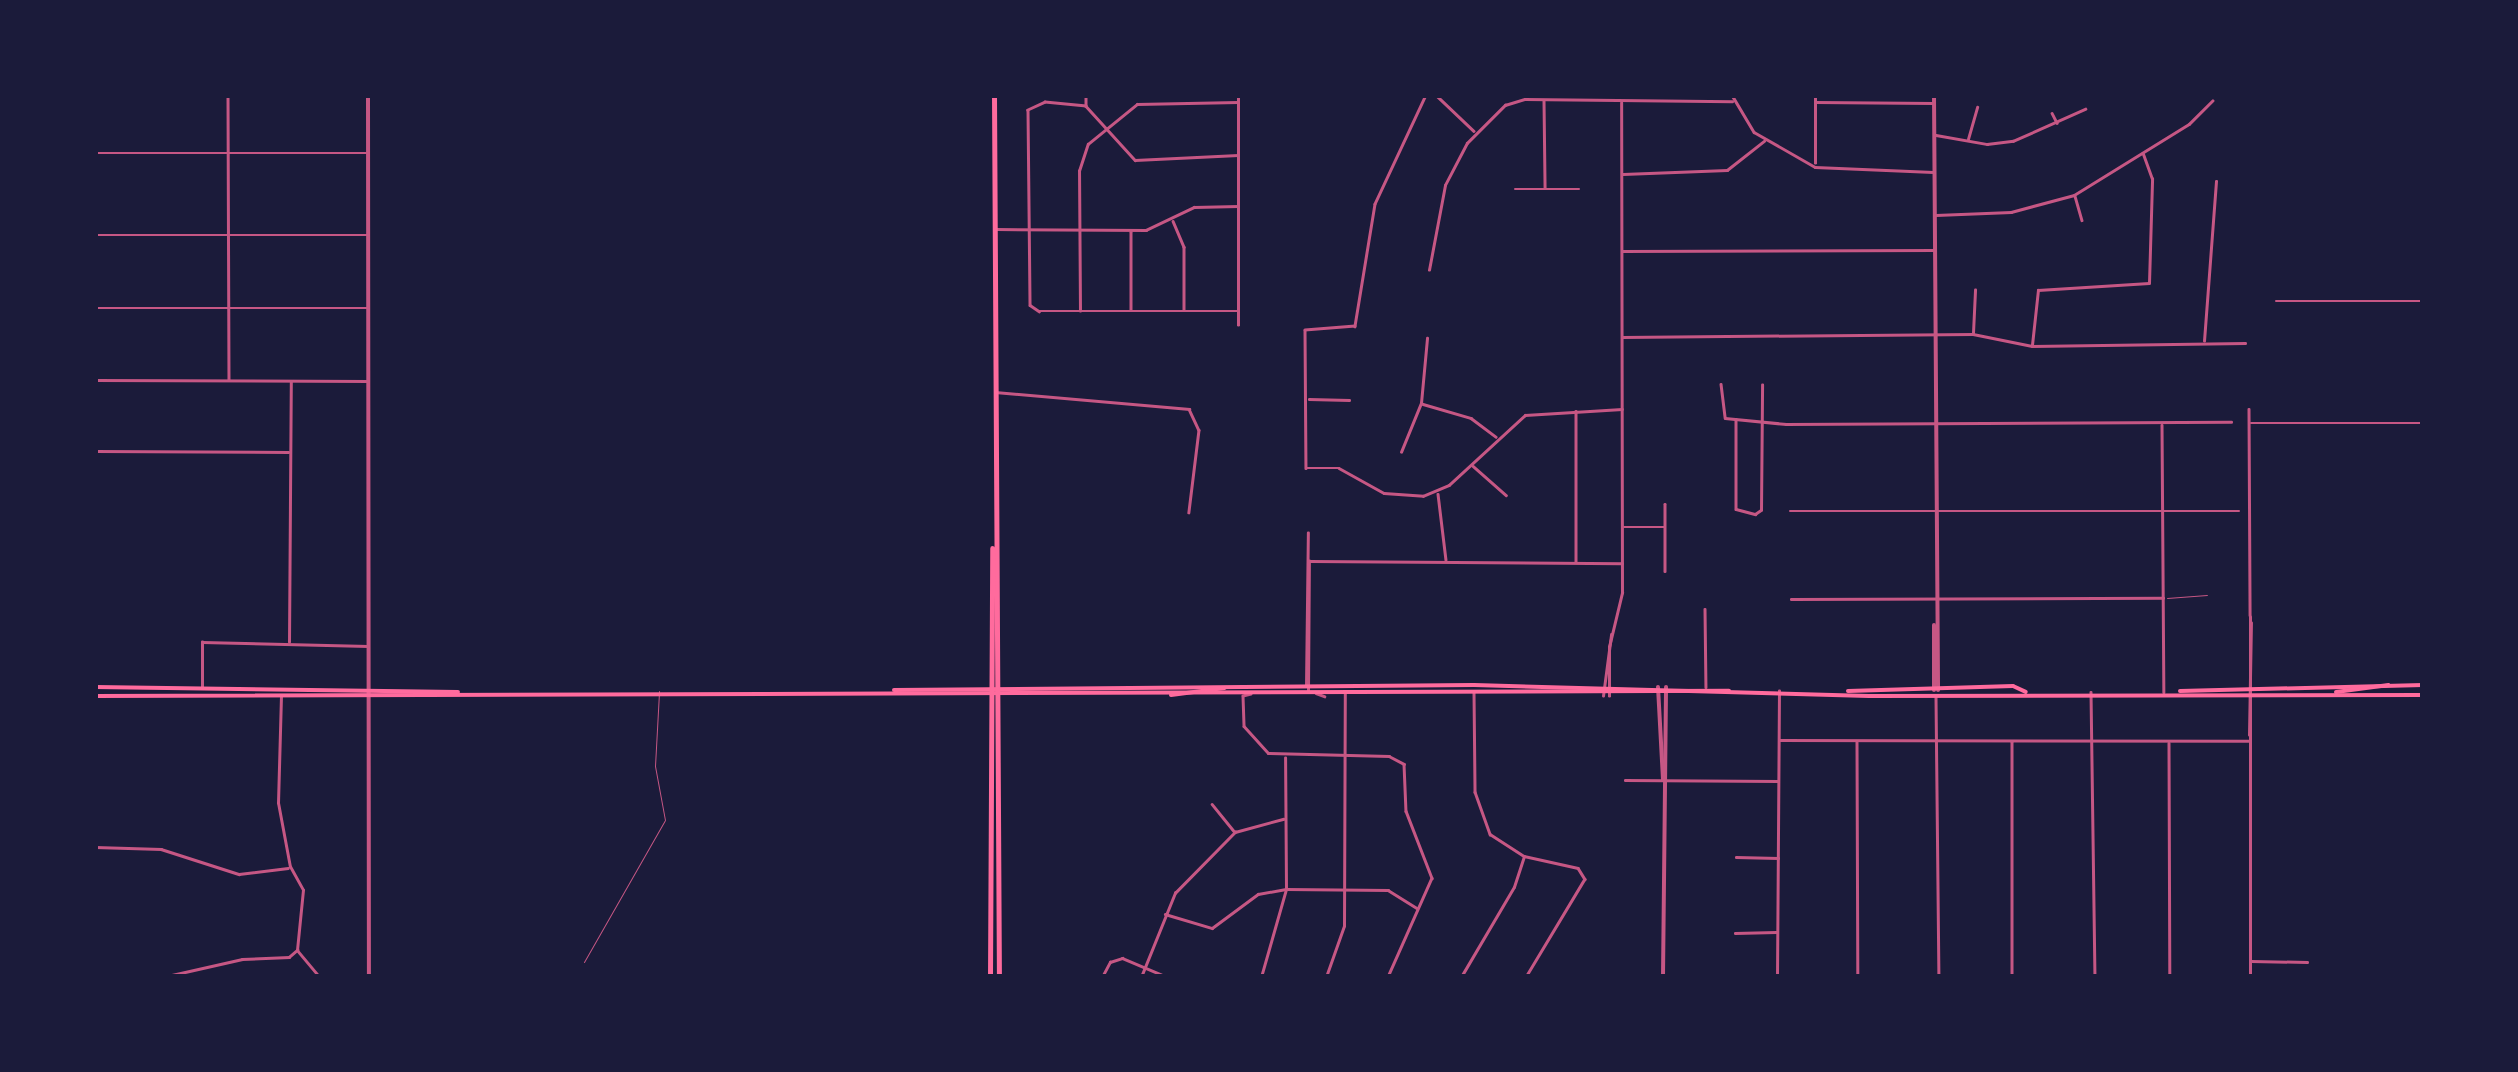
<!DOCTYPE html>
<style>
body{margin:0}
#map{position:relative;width:2518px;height:1072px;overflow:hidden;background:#1b1b3a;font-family:Quicksand,sans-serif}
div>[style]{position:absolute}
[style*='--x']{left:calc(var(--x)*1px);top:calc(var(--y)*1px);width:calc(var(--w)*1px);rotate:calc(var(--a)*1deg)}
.service>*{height:1px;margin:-0.5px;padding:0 0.5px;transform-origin:0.5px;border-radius:0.5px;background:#c65784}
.minor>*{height:2.5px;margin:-1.25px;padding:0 1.25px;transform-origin:1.25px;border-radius:1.25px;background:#c65784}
.tertiary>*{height:4px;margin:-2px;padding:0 2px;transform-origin:2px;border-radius:2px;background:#c65784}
.secondary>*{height:4px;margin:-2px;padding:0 2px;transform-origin:2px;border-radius:2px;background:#ff6b9d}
.primary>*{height:5px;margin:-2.5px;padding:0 2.5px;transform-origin:2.5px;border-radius:2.5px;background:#ff6b9d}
span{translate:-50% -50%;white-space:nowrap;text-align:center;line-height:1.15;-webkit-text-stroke:8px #1b1b3a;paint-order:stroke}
.frame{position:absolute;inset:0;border:98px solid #1b1b3a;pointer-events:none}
</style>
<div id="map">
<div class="service">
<i style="--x:2167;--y:598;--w:40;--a:-4.3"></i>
<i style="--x:584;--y:962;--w:163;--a:-60.3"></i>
<i style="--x:665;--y:820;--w:55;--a:-100.5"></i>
<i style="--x:655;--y:766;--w:75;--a:-86.9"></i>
</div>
<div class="minor">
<i style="--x:228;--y:95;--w:285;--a:89.8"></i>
<i style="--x:1086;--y:95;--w:11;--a:90"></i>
<i style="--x:1086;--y:106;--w:73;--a:47.8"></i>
<i style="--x:1135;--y:160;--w:103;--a:-2.8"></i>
<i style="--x:1426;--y:95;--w:120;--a:115.1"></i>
<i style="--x:1375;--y:204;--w:124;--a:99.3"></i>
<i style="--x:1355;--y:326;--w:50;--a:175.4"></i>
<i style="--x:1305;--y:330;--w:138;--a:89.6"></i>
<i style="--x:1306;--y:468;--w:33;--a:0"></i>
<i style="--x:1339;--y:468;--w:51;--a:29.1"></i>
<i style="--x:1384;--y:493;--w:39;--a:4"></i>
<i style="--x:1423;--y:496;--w:28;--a:-23"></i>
<i style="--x:1449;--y:485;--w:103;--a:-42.6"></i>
<i style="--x:1525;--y:415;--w:97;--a:-3.5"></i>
<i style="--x:1436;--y:95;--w:52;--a:43.5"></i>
<i style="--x:1732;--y:95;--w:43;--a:59.3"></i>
<i style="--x:1754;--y:132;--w:70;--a:29.8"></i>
<i style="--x:1815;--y:167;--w:118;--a:2.4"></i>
<i style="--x:1544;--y:100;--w:88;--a:89.3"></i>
<i style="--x:1815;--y:102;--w:118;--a:0.5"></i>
<i style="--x:1086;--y:106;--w:41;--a:-174.4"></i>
<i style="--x:1045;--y:102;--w:19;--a:155"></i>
<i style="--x:1028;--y:110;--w:195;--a:89.4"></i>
<i style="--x:1030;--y:305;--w:11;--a:34"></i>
<i style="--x:1039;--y:311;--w:198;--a:0"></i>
<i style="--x:2052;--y:113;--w:11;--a:63"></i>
<i style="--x:1936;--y:135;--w:52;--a:10"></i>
<i style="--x:1987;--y:144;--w:26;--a:-7"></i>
<i style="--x:2013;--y:141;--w:79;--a:-24"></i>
<i style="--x:1968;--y:139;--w:33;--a:-74"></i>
<i style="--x:95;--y:153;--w:272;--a:0"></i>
<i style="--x:1815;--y:163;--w:68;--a:-90"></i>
<i style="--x:1623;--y:174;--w:104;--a:-2.2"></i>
<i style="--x:1727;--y:170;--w:47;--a:-38.1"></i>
<i style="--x:1515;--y:189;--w:64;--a:0"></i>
<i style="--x:2075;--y:196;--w:25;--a:74"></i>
<i style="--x:1936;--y:215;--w:75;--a:-2.3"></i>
<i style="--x:2011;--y:212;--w:65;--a:-15.1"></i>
<i style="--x:2074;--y:195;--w:135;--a:-31.7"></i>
<i style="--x:2189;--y:124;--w:33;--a:-45"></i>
<i style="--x:1173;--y:221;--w:28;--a:67"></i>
<i style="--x:1184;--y:247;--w:63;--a:90"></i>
<i style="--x:996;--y:229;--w:150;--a:0.4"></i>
<i style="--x:1146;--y:230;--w:53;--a:-25.6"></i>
<i style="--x:1194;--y:207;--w:44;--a:-1.3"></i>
<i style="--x:1131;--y:232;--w:77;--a:90"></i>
<i style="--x:95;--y:235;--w:272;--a:0"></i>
<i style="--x:1622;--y:251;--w:312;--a:-0.2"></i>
<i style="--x:1429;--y:270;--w:86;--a:-79.3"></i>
<i style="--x:1445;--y:185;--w:47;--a:-62.4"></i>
<i style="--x:1467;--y:143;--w:54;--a:-45"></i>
<i style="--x:1505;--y:105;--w:21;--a:-17"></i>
<i style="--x:1525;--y:99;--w:207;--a:0.6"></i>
<i style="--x:2276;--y:301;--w:147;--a:0"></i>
<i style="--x:95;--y:308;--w:272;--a:0"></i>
<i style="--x:1080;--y:311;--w:140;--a:-90.4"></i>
<i style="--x:1079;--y:171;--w:28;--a:-72"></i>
<i style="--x:1088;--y:144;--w:63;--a:-39.2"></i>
<i style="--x:1137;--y:104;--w:101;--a:-1.1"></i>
<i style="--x:1238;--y:325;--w:230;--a:-90"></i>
<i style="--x:1973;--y:333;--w:43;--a:-87.3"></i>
<i style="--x:1622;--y:337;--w:351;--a:-0.5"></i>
<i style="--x:1973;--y:334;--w:60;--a:11.5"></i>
<i style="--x:2032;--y:346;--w:213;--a:-0.8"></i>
<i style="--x:2204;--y:341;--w:160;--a:-85.7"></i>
<i style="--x:2032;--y:345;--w:55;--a:-83.8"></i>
<i style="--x:2038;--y:290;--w:111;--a:-3.6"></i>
<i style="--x:2149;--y:283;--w:104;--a:-88.3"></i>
<i style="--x:2152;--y:179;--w:27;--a:-110"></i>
<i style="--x:95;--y:380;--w:273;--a:0.2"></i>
<i style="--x:1721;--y:384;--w:34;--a:83"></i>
<i style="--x:1725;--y:418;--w:61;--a:5.6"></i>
<i style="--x:1786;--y:424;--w:445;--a:-0.3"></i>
<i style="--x:995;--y:392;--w:195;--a:5"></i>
<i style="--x:1189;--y:409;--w:23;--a:65"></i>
<i style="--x:1199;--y:430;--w:83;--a:97"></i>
<i style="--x:1309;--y:399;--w:40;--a:1.4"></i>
<i style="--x:1423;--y:404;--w:50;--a:16.3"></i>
<i style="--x:1471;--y:418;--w:31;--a:37"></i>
<i style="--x:2249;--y:409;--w:206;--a:89.7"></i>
<i style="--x:1576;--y:411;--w:151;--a:90"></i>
<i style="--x:1736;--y:419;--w:90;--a:90"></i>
<i style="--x:1736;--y:509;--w:20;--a:15"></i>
<i style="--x:1755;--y:514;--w:7;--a:-34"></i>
<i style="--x:1761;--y:510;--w:125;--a:-89.5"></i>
<i style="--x:2251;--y:423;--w:172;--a:0"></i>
<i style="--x:2162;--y:425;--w:267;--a:89.6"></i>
<i style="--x:95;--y:451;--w:193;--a:0.3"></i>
<i style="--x:1401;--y:452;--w:53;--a:-67.8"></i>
<i style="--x:1421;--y:403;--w:65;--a:-84.7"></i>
<i style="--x:1473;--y:466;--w:44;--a:41.3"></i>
<i style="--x:1438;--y:494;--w:66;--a:83.1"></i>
<i style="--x:1665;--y:504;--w:67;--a:90"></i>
<i style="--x:1790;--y:511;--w:449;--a:0"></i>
<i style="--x:1624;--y:527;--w:41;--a:0"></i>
<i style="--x:1310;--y:561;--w:312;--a:0.4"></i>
<i style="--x:1791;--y:599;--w:372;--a:-0.2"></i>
<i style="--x:1705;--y:609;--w:78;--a:89.3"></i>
<i style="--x:289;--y:642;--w:260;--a:-89.6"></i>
<i style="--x:202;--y:686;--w:44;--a:-90"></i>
<i style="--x:202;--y:642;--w:166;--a:1.4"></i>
<i style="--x:1306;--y:686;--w:153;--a:-89.3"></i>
<i style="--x:1308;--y:691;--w:130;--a:-89.6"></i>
<i style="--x:1474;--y:692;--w:100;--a:89.4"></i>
<i style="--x:1475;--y:792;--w:45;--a:70.3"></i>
<i style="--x:1490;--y:834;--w:40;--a:32.9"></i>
<i style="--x:1524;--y:856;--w:55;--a:12.5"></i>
<i style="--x:1578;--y:868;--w:13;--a:58"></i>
<i style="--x:1585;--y:879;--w:114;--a:121"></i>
<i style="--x:2091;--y:692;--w:285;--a:89.2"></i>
<i style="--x:1316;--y:693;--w:9;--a:21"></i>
<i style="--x:1251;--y:694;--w:8;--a:166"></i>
<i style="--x:1243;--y:696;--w:30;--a:88"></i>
<i style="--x:1244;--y:726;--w:36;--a:48"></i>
<i style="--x:1268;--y:753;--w:121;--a:1.4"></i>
<i style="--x:1389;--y:756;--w:17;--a:28"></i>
<i style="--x:1404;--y:764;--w:47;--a:87.6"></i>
<i style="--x:1406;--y:811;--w:72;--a:68.8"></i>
<i style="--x:1432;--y:878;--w:108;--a:114"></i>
<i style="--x:1603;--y:696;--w:62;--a:-82.5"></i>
<i style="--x:1609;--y:696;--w:49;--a:-90"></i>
<i style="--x:1609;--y:647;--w:56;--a:-76.5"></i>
<i style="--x:1622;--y:593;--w:490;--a:-90.1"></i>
<i style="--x:1936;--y:697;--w:280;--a:89.4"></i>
<i style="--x:2249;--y:735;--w:112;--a:-89"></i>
<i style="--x:1779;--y:740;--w:469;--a:0.1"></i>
<i style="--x:1857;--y:742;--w:235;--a:89.8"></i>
<i style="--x:2012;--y:742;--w:235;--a:90"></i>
<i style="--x:2169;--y:743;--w:234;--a:89.8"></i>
<i style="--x:1625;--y:780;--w:153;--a:0.4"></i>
<i style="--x:1212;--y:804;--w:36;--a:51"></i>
<i style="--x:95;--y:847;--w:66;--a:1.7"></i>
<i style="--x:161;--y:849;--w:82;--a:17.8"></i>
<i style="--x:239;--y:874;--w:49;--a:-7"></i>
<i style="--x:1736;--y:857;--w:42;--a:1.4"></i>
<i style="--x:1165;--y:914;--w:49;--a:16.6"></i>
<i style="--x:1212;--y:928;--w:57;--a:-36.5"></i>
<i style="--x:1258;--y:894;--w:28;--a:-10"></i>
<i style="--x:1286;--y:889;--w:102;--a:0.6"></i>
<i style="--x:1388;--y:890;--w:34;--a:32"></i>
<i style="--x:1735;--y:933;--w:41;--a:-1.4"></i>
<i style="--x:298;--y:951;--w:34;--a:50"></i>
<i style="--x:2251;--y:961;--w:56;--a:1"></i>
<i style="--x:163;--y:977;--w:81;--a:-12.8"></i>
<i style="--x:242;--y:959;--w:47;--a:-2.4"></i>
<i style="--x:289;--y:957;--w:11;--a:-41"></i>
<i style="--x:297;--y:950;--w:60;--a:-84.3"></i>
<i style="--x:303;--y:890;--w:26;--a:-119"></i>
<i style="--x:290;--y:867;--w:65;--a:-100.6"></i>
<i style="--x:278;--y:803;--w:107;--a:-88.4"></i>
<i style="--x:1102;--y:977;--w:17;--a:-62"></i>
<i style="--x:1110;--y:962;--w:13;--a:-18"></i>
<i style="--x:1122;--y:958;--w:49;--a:22.9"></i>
<i style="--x:1141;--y:977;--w:91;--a:-68"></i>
<i style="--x:1175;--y:893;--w:86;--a:-45.5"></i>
<i style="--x:1235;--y:832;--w:50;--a:-15.2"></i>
<i style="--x:1261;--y:977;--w:91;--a:-74.1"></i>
<i style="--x:1286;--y:889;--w:131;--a:-90.4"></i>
<i style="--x:1326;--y:977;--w:54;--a:-70.6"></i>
<i style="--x:1344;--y:926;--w:234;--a:-89.8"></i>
<i style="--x:1461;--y:977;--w:104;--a:-59.5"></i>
<i style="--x:1514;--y:887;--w:32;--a:-72"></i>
<i style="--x:1777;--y:977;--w:286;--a:-89.6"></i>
<i style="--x:2250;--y:977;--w:360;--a:-90"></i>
</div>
<div class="tertiary">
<i style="--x:368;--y:95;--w:882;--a:89.94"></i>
<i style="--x:1934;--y:95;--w:595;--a:89.61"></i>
<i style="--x:1658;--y:687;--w:93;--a:86.9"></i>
<i style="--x:1934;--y:690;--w:65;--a:-90"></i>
<i style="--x:1663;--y:977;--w:290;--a:-89.4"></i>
</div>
<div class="secondary">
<i style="--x:95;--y:687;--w:363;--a:0.8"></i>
<i style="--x:894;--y:690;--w:580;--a:-0.49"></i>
<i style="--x:1474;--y:685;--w:395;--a:1.6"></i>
<i style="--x:1869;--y:696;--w:554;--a:-0.1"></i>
<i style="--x:1848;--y:691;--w:165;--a:-1.7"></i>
<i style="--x:2013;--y:686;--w:14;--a:25"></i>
<i style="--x:2180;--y:691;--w:243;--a:-1.4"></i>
<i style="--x:2336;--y:692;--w:53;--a:-7.5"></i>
<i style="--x:1171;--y:695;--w:54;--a:-7.4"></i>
<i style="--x:95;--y:696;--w:1634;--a:-0.18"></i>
</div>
<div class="primary">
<i style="--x:994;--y:95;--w:882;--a:89.68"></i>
<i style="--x:990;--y:977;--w:429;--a:-89.7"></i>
</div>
<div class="frame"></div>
</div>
